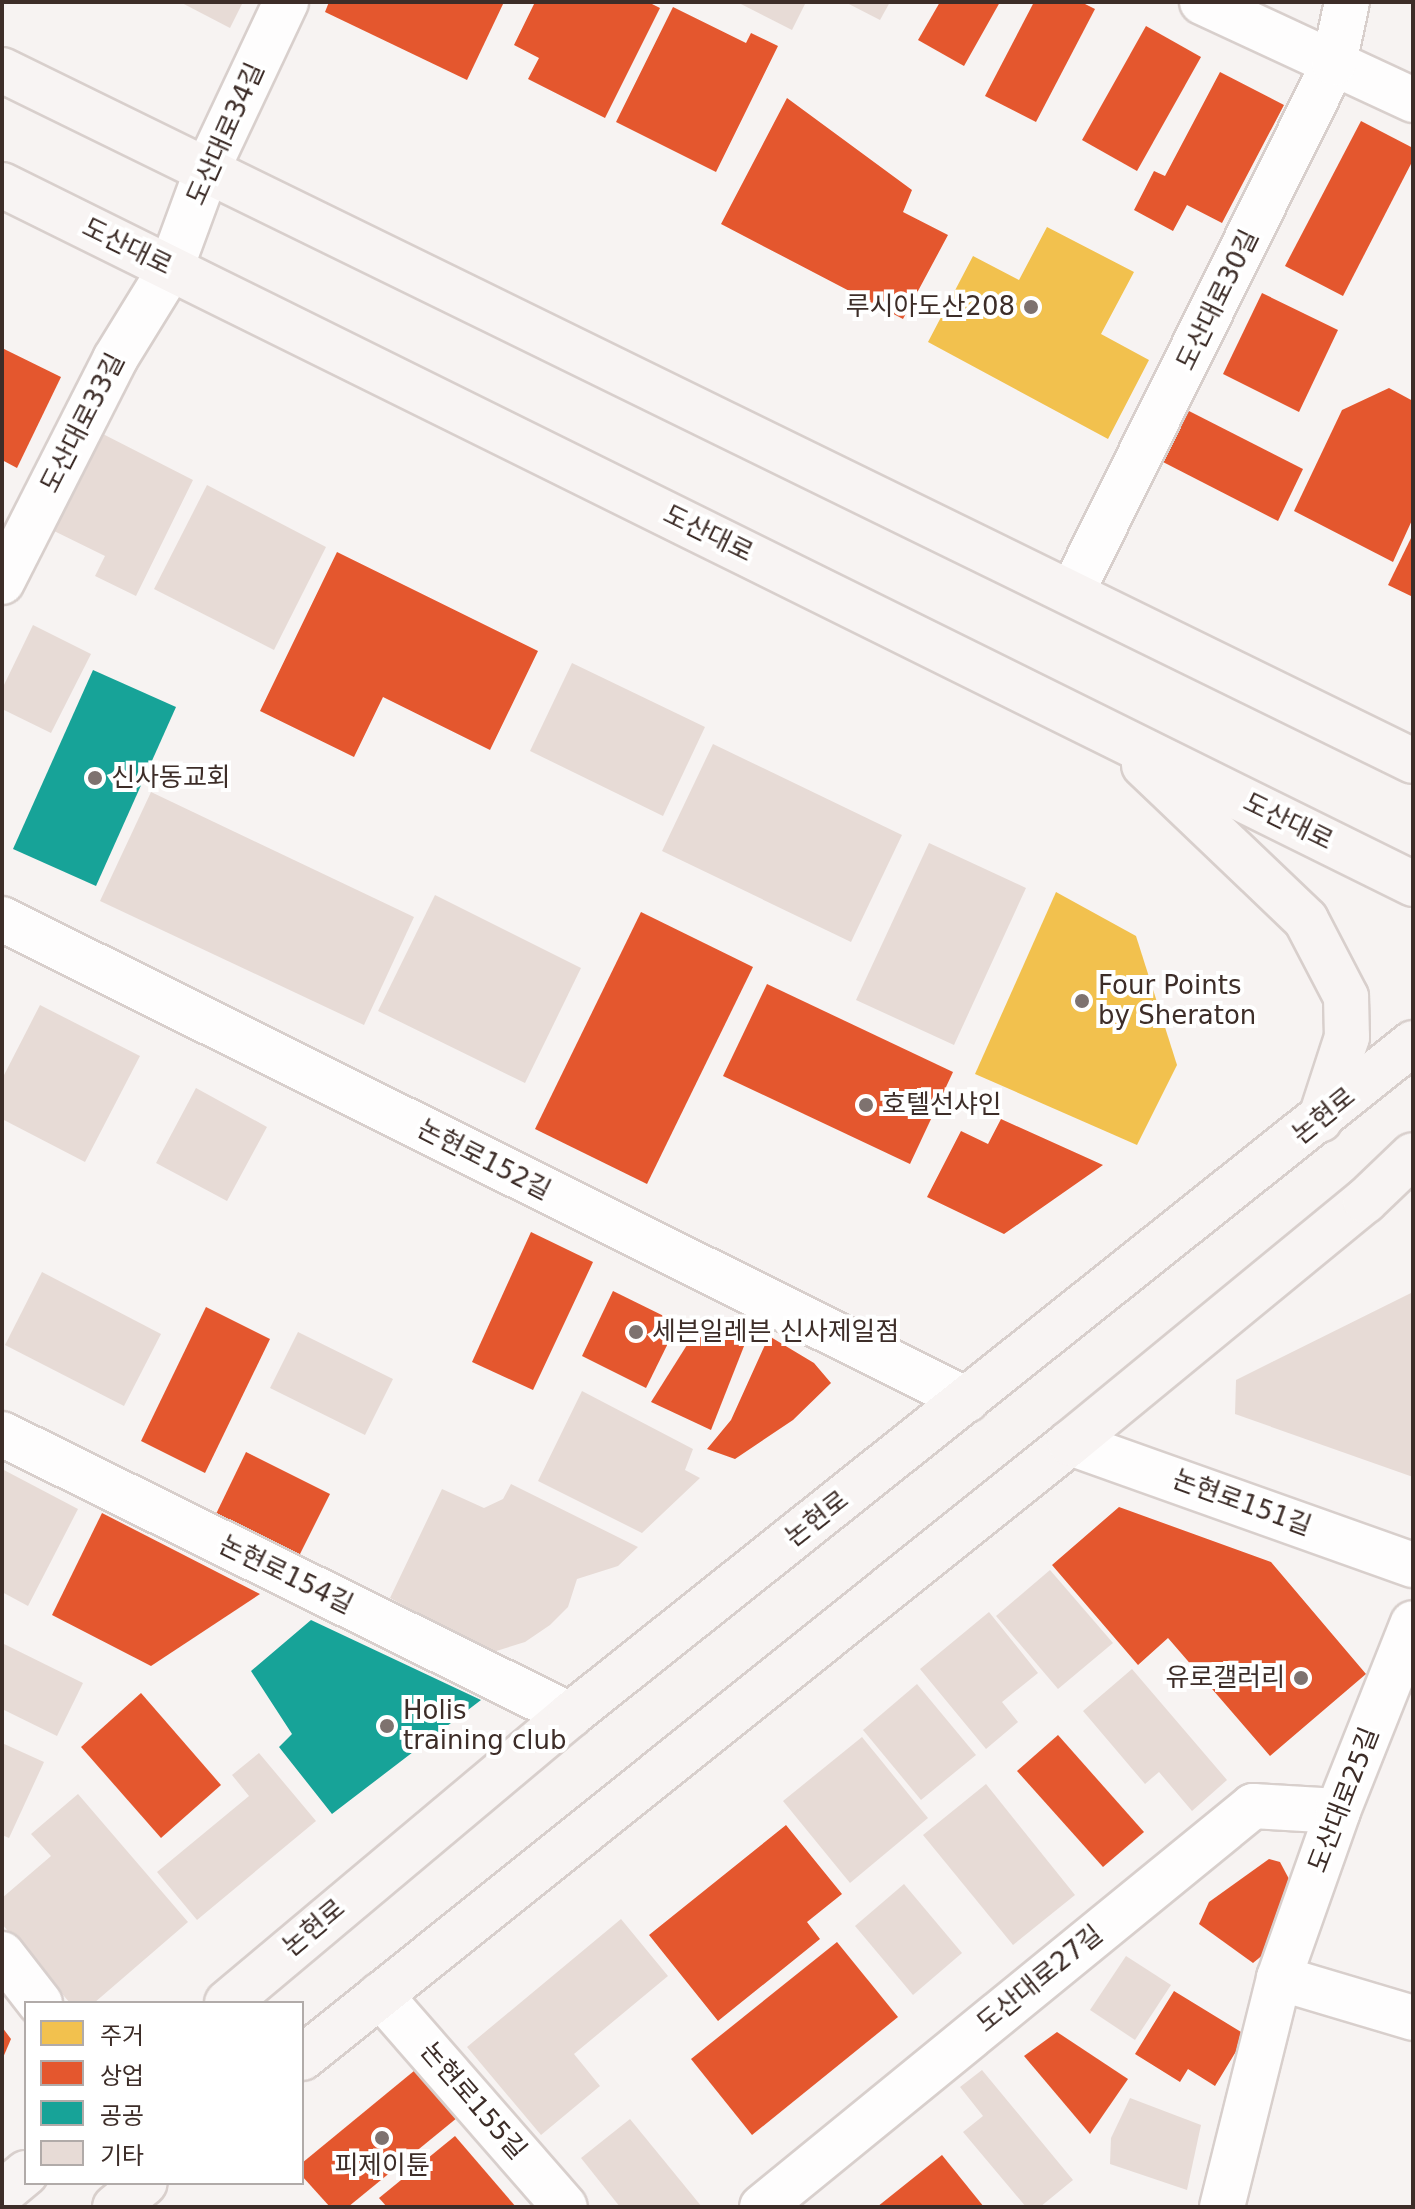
<!DOCTYPE html>
<meta charset="utf-8">
<style>
body{margin:0}
#map{position:relative;width:1415px;height:2209px;overflow:hidden;background:#f7f3f2;font-family:"DejaVu Sans","Noto Sans KR",sans-serif}
div>[style]{position:absolute}
[style*='--x']{left:calc(var(--x)*1px);top:calc(var(--y)*1px);width:calc(var(--w)*1px);rotate:calc(var(--a)*1deg)}
.homes>*{inset:0;background:#f2c14e}
.shops>*{inset:0;background:#e4572e}
.public>*{inset:0;background:#17a398}
.building>*{inset:0;background:#e7dbd6}
.roads{filter:drop-shadow(2px 0 #d8cfcc) drop-shadow(-2px 0 #d8cfcc) drop-shadow(0 2px #d8cfcc) drop-shadow(0 -2px #d8cfcc)}
.minor>*{height:44px;margin:-22px;padding:0 22px;transform-origin:22px;border-radius:22px;background:#fefdfd}
.major>*{height:44px;margin:-22px;padding:0 22px;transform-origin:22px;border-radius:22px;background:#f8f4f3}
.dots>*{width:22px;height:22px;translate:-50% -50%;box-sizing:border-box;border:4px solid #fff;border-radius:50%}
span{translate:-50% -50%;white-space:nowrap;text-align:center;line-height:1.15;-webkit-text-stroke:8px #fff;paint-order:stroke}
.street-label{font-size:26px;color:#3d2d28}
.poi-label{font-size:26px;color:#3d2d28}
.right{translate:-100% -50%;text-align:right}
.left{translate:0 -50%;text-align:left}
.frame{position:absolute;inset:0;border:4px solid #3d2d28;pointer-events:none}
.legend{position:absolute;left:24px;top:2001px;width:280px;height:184px;box-sizing:border-box;background:#fff;border:2px solid #b1aba9;margin:0;padding:10px 14px;list-style:none;font-size:24px;color:#3d2d28}
.legend li{display:flex;align-items:center;gap:16px;height:40px}
.legend b{width:40px;border:2px solid #b1aba9}
</style>
<div id="map">
<div class="homes">
<i style="clip-path:polygon(1047px 227px,1134px 272px,1101px 334px,1149px 360px,1108px 439px,928px 342px,973px 256px,1019px 280px)"></i>
<i style="clip-path:polygon(1056px 892px,1136px 936px,1177px 1065px,1137px 1145px,975px 1074px)"></i>
</div>
<div class="shops">
<i style="clip-path:polygon(329px 2px,504px 2px,467px 80px,325px 12px)"></i>
<i style="clip-path:polygon(535px 2px,648px 2px,660px 8px,605px 118px,528px 79px,539px 58px,514px 45px)"></i>
<i style="clip-path:polygon(940px 2px,1000px 2px,964px 66px,918px 40px)"></i>
<i style="clip-path:polygon(1034px 2px,1081px 2px,1095px 9px,1036px 122px,985px 96px)"></i>
<i style="clip-path:polygon(673px 7px,746px 43px,751px 33px,778px 46px,716px 172px,616px 122px)"></i>
<i style="clip-path:polygon(1146px 26px,1201px 57px,1137px 171px,1082px 140px)"></i>
<i style="clip-path:polygon(1220px 72px,1284px 105px,1222px 223px,1187px 205px,1173px 231px,1134px 210px,1154px 171px,1165px 176px)"></i>
<i style="clip-path:polygon(787px 98px,912px 190px,903px 212px,948px 235px,903px 319px,721px 224px)"></i>
<i style="clip-path:polygon(1361px 121px,1413px 148px,1413px 160px,1343px 296px,1285px 266px)"></i>
<i style="clip-path:polygon(1262px 293px,1338px 330px,1299px 412px,1223px 374px)"></i>
<i style="clip-path:polygon(2px 348px,61px 377px,17px 468px,2px 460px)"></i>
<i style="clip-path:polygon(1389px 388px,1413px 401px,1413px 518px,1393px 562px,1294px 511px,1342px 410px)"></i>
<i style="clip-path:polygon(1189px 411px,1303px 469px,1278px 521px,1163px 462px)"></i>
<i style="clip-path:polygon(1413px 534px,1413px 597px,1388px 585px)"></i>
<i style="clip-path:polygon(337px 552px,538px 651px,490px 750px,383px 697px,354px 757px,260px 711px)"></i>
<i style="clip-path:polygon(641px 912px,753px 967px,647px 1184px,535px 1129px)"></i>
<i style="clip-path:polygon(767px 984px,953px 1072px,910px 1164px,723px 1076px)"></i>
<i style="clip-path:polygon(1001px 1119px,1103px 1165px,1004px 1234px,927px 1197px,961px 1131px,988px 1144px)"></i>
<i style="clip-path:polygon(531px 1232px,593px 1262px,533px 1390px,472px 1362px)"></i>
<i style="clip-path:polygon(613px 1291px,678px 1323px,646px 1388px,582px 1356px)"></i>
<i style="clip-path:polygon(206px 1307px,270px 1339px,205px 1473px,141px 1441px)"></i>
<i style="clip-path:polygon(704px 1318px,748px 1336px,711px 1430px,651px 1402px)"></i>
<i style="clip-path:polygon(769px 1336px,814px 1363px,831px 1383px,793px 1420px,735px 1459px,707px 1449px,731px 1420px)"></i>
<i style="clip-path:polygon(246px 1452px,330px 1494px,298px 1558px,215px 1516px)"></i>
<i style="clip-path:polygon(1119px 1507px,1271px 1562px,1366px 1674px,1270px 1756px,1168px 1638px,1138px 1665px,1052px 1565px)"></i>
<i style="clip-path:polygon(102px 1513px,260px 1594px,151px 1666px,52px 1615px)"></i>
<i style="clip-path:polygon(141px 1693px,221px 1785px,161px 1838px,81px 1747px)"></i>
<i style="clip-path:polygon(1058px 1735px,1144px 1832px,1103px 1867px,1017px 1771px)"></i>
<i style="clip-path:polygon(786px 1825px,842px 1894px,807px 1922px,820px 1939px,718px 2021px,649px 1935px)"></i>
<i style="clip-path:polygon(1269px 1859px,1280px 1862px,1289px 1879px,1270px 1949px,1253px 1963px,1199px 1924px,1209px 1902px)"></i>
<i style="clip-path:polygon(837px 1942px,898px 2017px,752px 2135px,691px 2059px)"></i>
<i style="clip-path:polygon(1174px 1991px,1246px 2035px,1215px 2086px,1188px 2069px,1180px 2082px,1135px 2054px)"></i>
<i style="clip-path:polygon(2px 2027px,11px 2039px,2px 2060px)"></i>
<i style="clip-path:polygon(1057px 2032px,1128px 2079px,1090px 2134px,1024px 2056px)"></i>
<i style="clip-path:polygon(420px 2066px,463px 2113px,348px 2207px,330px 2207px,302px 2176px,302px 2163px)"></i>
<i style="clip-path:polygon(455px 2136px,516px 2207px,387px 2207px,379px 2198px)"></i>
<i style="clip-path:polygon(942px 2155px,984px 2207px,877px 2207px)"></i>
</div>
<div class="public">
<i style="clip-path:polygon(93px 670px,176px 707px,96px 886px,13px 849px)"></i>
<i style="clip-path:polygon(311px 1620px,481px 1700px,332px 1814px,279px 1747px,292px 1734px,251px 1671px)"></i>
</div>
<div class="building">
<i style="clip-path:polygon(180px 2px,243px 2px,230px 28px)"></i>
<i style="clip-path:polygon(737px 2px,806px 2px,792px 30px)"></i>
<i style="clip-path:polygon(845px 2px,890px 2px,880px 20px)"></i>
<i style="clip-path:polygon(99px 432px,193px 480px,136px 596px,95px 576px,105px 556px,50px 529px)"></i>
<i style="clip-path:polygon(207px 485px,326px 547px,274px 650px,154px 589px)"></i>
<i style="clip-path:polygon(33px 625px,91px 654px,51px 733px,2px 709px,2px 689px)"></i>
<i style="clip-path:polygon(572px 663px,705px 727px,663px 816px,530px 751px)"></i>
<i style="clip-path:polygon(713px 744px,902px 835px,851px 942px,662px 851px)"></i>
<i style="clip-path:polygon(151px 792px,414px 917px,364px 1025px,100px 901px)"></i>
<i style="clip-path:polygon(929px 843px,1026px 888px,954px 1045px,856px 1000px)"></i>
<i style="clip-path:polygon(435px 895px,581px 968px,525px 1083px,378px 1011px)"></i>
<i style="clip-path:polygon(40px 1005px,140px 1056px,85px 1162px,2px 1119px,2px 1079px)"></i>
<i style="clip-path:polygon(196px 1088px,267px 1127px,227px 1201px,156px 1163px)"></i>
<i style="clip-path:polygon(42px 1272px,161px 1334px,124px 1406px,5px 1345px)"></i>
<i style="clip-path:polygon(1413px 1292px,1413px 1477px,1235px 1414px,1236px 1380px)"></i>
<i style="clip-path:polygon(298px 1332px,393px 1379px,365px 1435px,270px 1388px)"></i>
<i style="clip-path:polygon(582px 1391px,693px 1449px,685px 1470px,700px 1478px,642px 1533px,538px 1481px)"></i>
<i style="clip-path:polygon(2px 1469px,78px 1509px,28px 1606px,2px 1592px)"></i>
<i style="clip-path:polygon(511px 1484px,638px 1547px,618px 1566px,577px 1579px,568px 1607px,550px 1625px,525px 1642px,490px 1653px,390px 1598px,442px 1489px,484px 1508px,503px 1499px)"></i>
<i style="clip-path:polygon(1050px 1570px,1113px 1643px,1058px 1689px,996px 1616px)"></i>
<i style="clip-path:polygon(989px 1612px,1038px 1673px,1002px 1702px,1018px 1722px,986px 1749px,920px 1669px)"></i>
<i style="clip-path:polygon(2px 1643px,83px 1683px,57px 1736px,2px 1709px)"></i>
<i style="clip-path:polygon(1132px 1669px,1227px 1780px,1192px 1811px,1159px 1772px,1145px 1784px,1083px 1711px)"></i>
<i style="clip-path:polygon(917px 1684px,976px 1755px,921px 1800px,863px 1730px)"></i>
<i style="clip-path:polygon(862px 1737px,928px 1818px,850px 1883px,783px 1801px)"></i>
<i style="clip-path:polygon(2px 1743px,44px 1762px,9px 1838px,2px 1835px)"></i>
<i style="clip-path:polygon(259px 1753px,316px 1821px,197px 1920px,157px 1872px,249px 1796px,232px 1775px)"></i>
<i style="clip-path:polygon(986px 1784px,1075px 1895px,1013px 1945px,923px 1835px)"></i>
<i style="clip-path:polygon(78px 1794px,188px 1922px,94px 2003px,70px 2003px,2px 1924px,2px 1898px,51px 1856px,31px 1834px)"></i>
<i style="clip-path:polygon(904px 1884px,962px 1953px,913px 1995px,855px 1926px)"></i>
<i style="clip-path:polygon(621px 1919px,668px 1976px,574px 2054px,600px 2086px,541px 2135px,467px 2047px)"></i>
<i style="clip-path:polygon(1126px 1956px,1171px 1985px,1135px 2040px,1090px 2010px)"></i>
<i style="clip-path:polygon(982px 2070px,1073px 2180px,1040px 2207px,1026px 2207px,963px 2132px,983px 2116px,960px 2087px)"></i>
<i style="clip-path:polygon(1130px 2098px,1201px 2125px,1187px 2190px,1110px 2164px,1111px 2138px)"></i>
<i style="clip-path:polygon(630px 2119px,702px 2207px,620px 2207px,581px 2158px)"></i>
</div>
<div class="roads">
<div class="minor">
<i style="--x:1202;--y:2;--w:233;--a:24.9"></i>
<i style="--x:2;--y:582;--w:250;--a:-63.1"></i>
<i style="--x:115;--y:359;--w:107;--a:-58.4"></i>
<i style="--x:171;--y:268;--w:104;--a:-69.8"></i>
<i style="--x:207;--y:170;--w:186;--a:-64.8"></i>
<i style="--x:1072;--y:592;--w:590;--a:-63.65"></i>
<i style="--x:1334;--y:63;--w:62;--a:-78"></i>
<i style="--x:2;--y:919;--w:1078;--a:26.49"></i>
<i style="--x:2;--y:1434;--w:634;--a:26.32"></i>
<i style="--x:1070;--y:1443;--w:364;--a:19.6"></i>
<i style="--x:2;--y:1954;--w:62;--a:52.2"></i>
<i style="--x:1279;--y:1978;--w:140;--a:16.6"></i>
<i style="--x:380;--y:1995;--w:281;--a:48.9"></i>
<i style="--x:762;--y:2207;--w:634;--a:-39.24"></i>
<i style="--x:1253;--y:1806;--w:85;--a:3.4"></i>
<i style="--x:1222;--y:2207;--w:236;--a:-76"></i>
<i style="--x:1279;--y:1978;--w:177;--a:-70.5"></i>
<i style="--x:1338;--y:1811;--w:202;--a:-68.3"></i>
</div>
<div class="major">
<i style="--x:2;--y:70;--w:1571;--a:26.09"></i>
<i style="--x:2;--y:185;--w:1575;--a:26.35"></i>
<i style="--x:1144;--y:765;--w:224;--a:43.7"></i>
<i style="--x:1306;--y:920;--w:87;--a:62.5"></i>
<i style="--x:1346;--y:997;--w:40;--a:88.6"></i>
<i style="--x:1347;--y:1037;--w:87;--a:108"></i>
<i style="--x:227;--y:2003;--w:448;--a:-40"></i>
<i style="--x:570;--y:1715;--w:1078;--a:-38.56"></i>
<i style="--x:302;--y:2058;--w:984;--a:-38.69"></i>
<i style="--x:1070;--y:1443;--w:382;--a:-39.4"></i>
<i style="--x:1365;--y:1201;--w:66;--a:-43.8"></i>
<i style="--x:2;--y:2193;--w:31;--a:-40"></i>
<i style="--x:115;--y:2207;--w:38;--a:-39"></i>
</div>
</div>
<div class="dots">
<i style="left:1031px;top:307px;background:#7e726f"></i>
<i style="left:95px;top:778px;background:#7e726f"></i>
<i style="left:1082px;top:1001px;background:#7e726f"></i>
<i style="left:866px;top:1105px;background:#7e726f"></i>
<i style="left:636px;top:1332px;background:#7e726f"></i>
<i style="left:1301px;top:1678px;background:#7e726f"></i>
<i style="left:387px;top:1726px;background:#7e726f"></i>
<i style="left:382px;top:2138px;background:#7e726f"></i>
</div>
<div class="street-label">
<span style="left:226px;top:134px;rotate:-66deg">도산대로34길</span>
<span style="left:127px;top:247px;rotate:26deg">도산대로</span>
<span style="left:1218px;top:300px;rotate:-64deg">도산대로30길</span>
<span style="left:83px;top:423px;rotate:-63deg">도산대로33길</span>
<span style="left:708px;top:534px;rotate:26deg">도산대로</span>
<span style="left:1288px;top:822px;rotate:26deg">도산대로</span>
<span style="left:1324px;top:1116px;rotate:-39deg">논현로</span>
<span style="left:484px;top:1160px;rotate:27deg">논현로152길</span>
<span style="left:1242px;top:1503px;rotate:20deg">논현로151길</span>
<span style="left:817px;top:1519px;rotate:-38deg">논현로</span>
<span style="left:286px;top:1575px;rotate:26deg">논현로154길</span>
<span style="left:1344px;top:1800px;rotate:-69deg">도산대로25길</span>
<span style="left:314px;top:1928px;rotate:-40deg">논현로</span>
<span style="left:1040px;top:1979px;rotate:-39deg">도산대로27길</span>
<span style="left:473px;top:2101px;rotate:49deg">논현로155길</span>
</div>
<div class="poi-label">
<span class="right" style="left:1015px;top:307px">루시아도산208</span>
<span class="left" style="left:111px;top:778px">신사동교회</span>
<span class="left" style="left:1098px;top:1001px">Four Points<br>by Sheraton</span>
<span class="left" style="left:882px;top:1105px">호텔선샤인</span>
<span class="left" style="left:652px;top:1332px">세븐일레븐 신사제일점</span>
<span class="right" style="left:1285px;top:1678px">유로갤러리</span>
<span class="left" style="left:403px;top:1726px">Holis<br>training club</span>
<span style="left:382px;top:2166px">피제이튠</span>
</div>
<div class="frame"></div>
<ul class="legend">
<li><b style="height:22px;background:#f2c14e"></b>주거</li>
<li><b style="height:22px;background:#e4572e"></b>상업</li>
<li><b style="height:22px;background:#17a398"></b>공공</li>
<li><b style="height:22px;background:#e7dbd6"></b>기타</li>
</ul>
</div>
